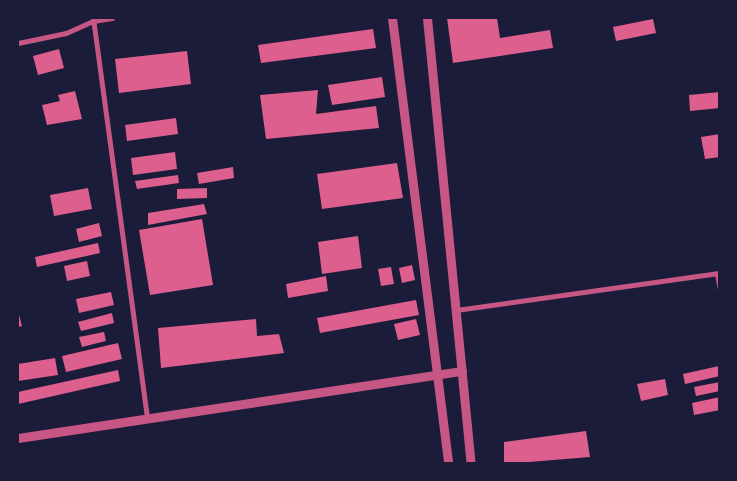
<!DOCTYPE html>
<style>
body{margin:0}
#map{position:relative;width:737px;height:481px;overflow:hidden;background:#1b1b3a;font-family:"Asap Condensed",sans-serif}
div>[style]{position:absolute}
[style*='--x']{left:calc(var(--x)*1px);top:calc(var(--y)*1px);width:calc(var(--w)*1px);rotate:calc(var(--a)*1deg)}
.building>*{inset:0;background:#dd5f8e}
.minor>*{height:5px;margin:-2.5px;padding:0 2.5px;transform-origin:2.5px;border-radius:2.5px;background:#c65784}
.tertiary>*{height:9px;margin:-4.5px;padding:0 4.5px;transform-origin:4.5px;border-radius:4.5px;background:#c65784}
span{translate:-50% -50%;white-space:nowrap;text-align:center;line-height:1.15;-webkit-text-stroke:4.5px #1b1b3a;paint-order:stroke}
.frame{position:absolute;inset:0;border:19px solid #1b1b3a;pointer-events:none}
</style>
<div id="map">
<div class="building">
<i style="clip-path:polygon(447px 18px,497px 18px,500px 38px,550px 30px,553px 48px,453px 63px)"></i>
<i style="clip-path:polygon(653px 19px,656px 33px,616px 41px,613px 27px)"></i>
<i style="clip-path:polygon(373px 29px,376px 48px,261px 63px,258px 45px)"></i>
<i style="clip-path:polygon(59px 49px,64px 68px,38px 75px,33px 56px)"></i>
<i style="clip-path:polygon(187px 51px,191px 84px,119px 93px,115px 59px)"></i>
<i style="clip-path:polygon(382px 77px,385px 97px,332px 105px,328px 85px)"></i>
<i style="clip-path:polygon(318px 90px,316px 114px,376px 106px,379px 128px,266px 139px,260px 95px)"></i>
<i style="clip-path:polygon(75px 91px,82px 119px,47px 125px,42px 105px,60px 101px,58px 95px)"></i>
<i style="clip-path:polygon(720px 92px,720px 108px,690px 111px,689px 95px)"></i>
<i style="clip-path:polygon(176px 118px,178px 134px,127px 141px,125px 125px)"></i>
<i style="clip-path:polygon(720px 134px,720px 157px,705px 159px,701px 137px)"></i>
<i style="clip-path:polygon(175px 152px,177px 169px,133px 175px,131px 158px)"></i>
<i style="clip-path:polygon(397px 163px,403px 198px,322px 209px,317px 174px)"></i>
<i style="clip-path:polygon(233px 167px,234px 178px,199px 184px,197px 173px)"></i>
<i style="clip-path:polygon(178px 175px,179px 183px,137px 189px,135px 181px)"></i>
<i style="clip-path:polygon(88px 188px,92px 209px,54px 216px,50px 195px)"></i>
<i style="clip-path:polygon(207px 188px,207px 198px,177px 199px,177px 189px)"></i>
<i style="clip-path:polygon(204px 204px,207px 214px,148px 225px,148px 213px)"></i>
<i style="clip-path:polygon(202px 219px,213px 285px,150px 295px,139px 230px)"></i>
<i style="clip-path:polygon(99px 223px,102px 236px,79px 242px,76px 229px)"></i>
<i style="clip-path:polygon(358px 236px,362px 268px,322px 274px,318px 242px)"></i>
<i style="clip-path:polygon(98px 243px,100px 253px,37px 267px,35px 257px)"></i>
<i style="clip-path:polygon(87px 261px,90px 276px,67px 281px,64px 266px)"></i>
<i style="clip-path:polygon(412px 265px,415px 280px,402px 283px,399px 268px)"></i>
<i style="clip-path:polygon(391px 267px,394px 284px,381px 286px,378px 269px)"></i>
<i style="clip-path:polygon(326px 276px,328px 291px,288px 298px,286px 284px)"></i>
<i style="clip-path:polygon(111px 292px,114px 305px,79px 313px,76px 299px)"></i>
<i style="clip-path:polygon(416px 300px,419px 315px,320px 333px,317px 318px)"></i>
<i style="clip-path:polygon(18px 311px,22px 326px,18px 327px)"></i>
<i style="clip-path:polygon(112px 313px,114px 323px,81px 331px,78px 322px)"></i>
<i style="clip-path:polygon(256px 319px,257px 336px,279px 334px,284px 353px,161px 368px,158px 328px)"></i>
<i style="clip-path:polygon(416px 319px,420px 335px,398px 340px,394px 324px)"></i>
<i style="clip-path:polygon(104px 332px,106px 341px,82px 347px,79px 337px)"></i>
<i style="clip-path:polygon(118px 343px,122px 359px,66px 372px,62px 356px)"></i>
<i style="clip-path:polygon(55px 358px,58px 375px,18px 381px,18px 364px)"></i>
<i style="clip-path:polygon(719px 366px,720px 376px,685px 384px,683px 374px)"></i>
<i style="clip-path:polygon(118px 370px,120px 381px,18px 404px,18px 392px)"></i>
<i style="clip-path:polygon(665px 379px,668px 395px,641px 401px,637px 384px)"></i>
<i style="clip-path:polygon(720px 382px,720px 391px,696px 396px,694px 387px)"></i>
<i style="clip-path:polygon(720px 397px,720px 410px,694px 415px,692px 403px)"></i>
<i style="clip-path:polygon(586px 431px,590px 457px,504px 464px,504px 442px)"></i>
</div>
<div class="minor">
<i style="--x:93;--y:18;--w:402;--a:82.3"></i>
<i style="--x:18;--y:43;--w:49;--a:-11.8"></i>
<i style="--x:66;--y:33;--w:30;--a:-24"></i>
<i style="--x:93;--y:21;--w:19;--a:-9"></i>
<i style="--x:717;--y:274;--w:15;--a:79"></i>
<i style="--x:456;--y:310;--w:267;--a:-8"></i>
</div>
<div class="tertiary">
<i style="--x:392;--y:18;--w:450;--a:82.8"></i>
<i style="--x:427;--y:18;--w:448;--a:84.4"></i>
<i style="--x:18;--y:438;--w:449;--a:-8.6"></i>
</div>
<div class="frame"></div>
</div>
